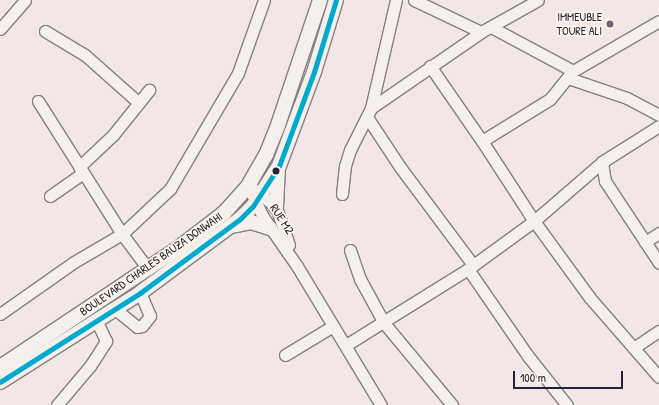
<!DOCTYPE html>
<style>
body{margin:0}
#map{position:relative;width:659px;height:405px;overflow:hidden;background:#f2e7e6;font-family:"Patrick Hand",sans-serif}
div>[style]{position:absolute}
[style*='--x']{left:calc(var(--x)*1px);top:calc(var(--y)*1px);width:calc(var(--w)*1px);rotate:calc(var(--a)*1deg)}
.roads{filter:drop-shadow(1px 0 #847f84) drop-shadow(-1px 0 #847f84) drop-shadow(0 1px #847f84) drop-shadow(0 -1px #847f84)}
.minor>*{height:11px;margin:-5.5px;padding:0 5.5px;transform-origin:5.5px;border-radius:5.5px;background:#f5f0eb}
.major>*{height:14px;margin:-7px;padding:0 7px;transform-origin:7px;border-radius:7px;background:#f5f0eb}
.bus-1>*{height:5px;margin:-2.5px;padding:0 2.5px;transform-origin:2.5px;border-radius:2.5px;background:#00a9ce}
.dots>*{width:11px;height:11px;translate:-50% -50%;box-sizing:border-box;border:2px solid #fcf5e5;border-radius:50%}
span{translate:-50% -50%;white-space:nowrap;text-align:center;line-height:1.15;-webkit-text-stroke:3.5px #fcf5e5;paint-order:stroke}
.poi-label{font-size:12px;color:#22223b}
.right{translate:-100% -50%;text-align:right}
.street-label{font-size:12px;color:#22223b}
.scale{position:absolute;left:513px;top:371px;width:110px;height:18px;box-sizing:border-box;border:2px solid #22223b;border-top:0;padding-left:5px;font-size:12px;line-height:14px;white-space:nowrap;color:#22223b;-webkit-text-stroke:3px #fcf5e5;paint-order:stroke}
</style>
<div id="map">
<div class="roads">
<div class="minor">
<i style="--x:414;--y:0;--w:74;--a:25.5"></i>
<i style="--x:491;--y:27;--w:93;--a:28.2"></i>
<i style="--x:0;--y:29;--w:38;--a:-49"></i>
<i style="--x:45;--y:31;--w:47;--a:31"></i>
<i style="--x:85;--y:55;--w:72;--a:41.6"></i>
<i style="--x:430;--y:66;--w:91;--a:55.3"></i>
<i style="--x:482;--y:141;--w:95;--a:57"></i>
<i style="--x:534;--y:221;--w:95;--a:54"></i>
<i style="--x:590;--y:298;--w:105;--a:48.9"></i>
<i style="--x:568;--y:78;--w:62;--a:18.7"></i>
<i style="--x:627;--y:98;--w:36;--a:28"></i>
<i style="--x:38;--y:101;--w:157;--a:57.7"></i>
<i style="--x:122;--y:234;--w:66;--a:-43.2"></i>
<i style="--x:170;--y:189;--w:134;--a:-59.6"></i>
<i style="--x:238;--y:73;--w:77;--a:-70.4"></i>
<i style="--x:371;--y:108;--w:134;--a:-34.6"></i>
<i style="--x:481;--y:32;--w:65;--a:-29.3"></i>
<i style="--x:367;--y:117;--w:60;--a:56.6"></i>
<i style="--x:400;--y:167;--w:122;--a:53.3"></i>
<i style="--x:482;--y:141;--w:80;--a:-31.7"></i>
<i style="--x:550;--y:99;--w:36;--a:-51"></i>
<i style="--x:573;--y:71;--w:99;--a:-30.2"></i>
<i style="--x:602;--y:162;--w:19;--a:81"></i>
<i style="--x:605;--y:181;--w:98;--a:56.6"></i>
<i style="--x:79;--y:167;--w:47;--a:-43.3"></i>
<i style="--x:113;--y:135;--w:58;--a:-51.3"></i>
<i style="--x:248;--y:186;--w:34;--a:64"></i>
<i style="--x:263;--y:217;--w:60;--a:55.2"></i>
<i style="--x:297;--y:266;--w:162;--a:58.9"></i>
<i style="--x:255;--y:190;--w:27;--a:39"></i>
<i style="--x:276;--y:207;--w:40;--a:71.1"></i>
<i style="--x:342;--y:194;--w:28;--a:-84"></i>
<i style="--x:345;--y:166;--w:17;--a:-73"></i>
<i style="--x:350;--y:150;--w:47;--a:-63.4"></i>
<i style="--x:371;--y:108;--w:111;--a:-77"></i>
<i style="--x:50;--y:196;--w:40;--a:-34.9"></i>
<i style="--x:645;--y:242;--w:17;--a:-33"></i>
<i style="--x:350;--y:250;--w:31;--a:71"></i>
<i style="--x:360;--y:279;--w:50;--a:61.4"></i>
<i style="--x:384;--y:323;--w:107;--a:50.3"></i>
<i style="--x:468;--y:269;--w:106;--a:55.4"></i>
<i style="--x:528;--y:356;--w:63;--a:51.5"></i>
<i style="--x:115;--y:309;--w:28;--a:39"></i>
<i style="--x:137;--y:327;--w:5;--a:-11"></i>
<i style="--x:142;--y:326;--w:13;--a:-51"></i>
<i style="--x:150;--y:316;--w:25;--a:-113"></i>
<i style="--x:0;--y:314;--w:90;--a:-35.1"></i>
<i style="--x:74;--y:262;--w:56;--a:-30.3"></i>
<i style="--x:122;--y:234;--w:44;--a:53.4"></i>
<i style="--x:346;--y:345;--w:144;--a:-31.9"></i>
<i style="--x:468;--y:269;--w:82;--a:-36"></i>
<i style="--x:534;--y:221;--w:90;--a:-40.9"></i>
<i style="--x:602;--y:162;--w:67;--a:-32.3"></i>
<i style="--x:635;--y:347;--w:29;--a:-34"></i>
<i style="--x:285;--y:355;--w:56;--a:-31.1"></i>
<i style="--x:57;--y:405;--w:51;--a:-49.8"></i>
<i style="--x:90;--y:366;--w:30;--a:-57"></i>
<i style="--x:106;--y:341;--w:23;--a:-115"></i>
</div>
<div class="major">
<i style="--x:276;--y:207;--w:35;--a:-87"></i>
<i style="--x:232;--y:226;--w:19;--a:-12"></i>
<i style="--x:251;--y:222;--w:20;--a:18"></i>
<i style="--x:0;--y:367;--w:213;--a:-33.7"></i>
<i style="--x:177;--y:249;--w:59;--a:-37.5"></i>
<i style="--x:224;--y:213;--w:36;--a:-48"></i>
<i style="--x:248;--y:186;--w:36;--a:-60"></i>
<i style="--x:266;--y:155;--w:29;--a:-68"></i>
<i style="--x:277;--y:128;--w:135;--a:-71.4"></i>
<i style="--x:0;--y:382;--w:166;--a:-32.4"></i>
<i style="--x:140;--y:293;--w:124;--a:-36.5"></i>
<i style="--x:240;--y:219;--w:18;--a:-45"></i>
<i style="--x:253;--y:206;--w:48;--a:-57"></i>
<i style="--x:279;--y:166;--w:100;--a:-69.6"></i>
<i style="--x:314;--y:72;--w:75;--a:-73"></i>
</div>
</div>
<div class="bus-1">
<i style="--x:0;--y:382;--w:166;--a:-32.4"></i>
<i style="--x:140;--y:293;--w:124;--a:-36.5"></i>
<i style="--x:240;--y:219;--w:18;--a:-45"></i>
<i style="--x:253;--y:206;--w:48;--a:-57"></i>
<i style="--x:279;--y:166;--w:100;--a:-69.6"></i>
<i style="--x:314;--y:72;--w:75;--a:-73"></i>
</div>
<div class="dots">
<i style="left:610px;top:24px;background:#6b6777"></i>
<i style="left:276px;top:171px;background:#22223b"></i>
</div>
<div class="poi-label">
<span class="right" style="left:602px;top:24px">IMMEUBLE<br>TOURE ALI</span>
</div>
<div class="street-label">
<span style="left:282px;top:219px;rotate:57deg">RUE M2</span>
<span style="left:151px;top:264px;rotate:-35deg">BOULEVARD CHARLES BAUZA DONWAHI</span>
</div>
<div class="scale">100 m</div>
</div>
